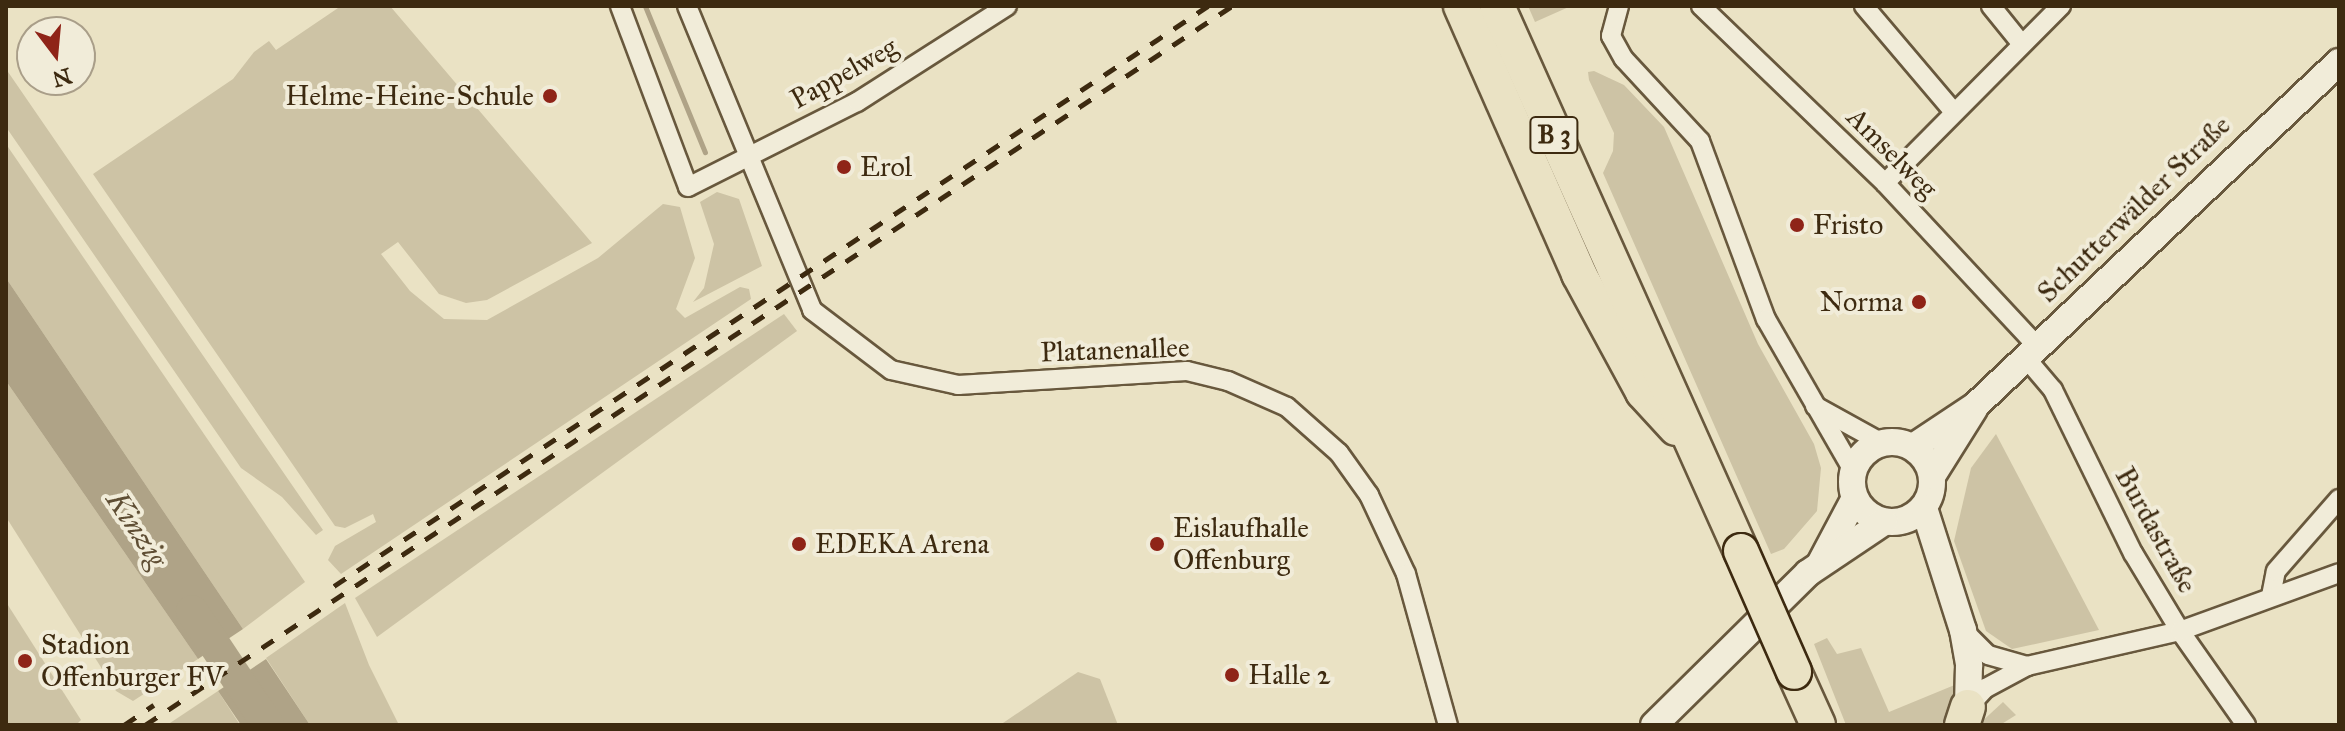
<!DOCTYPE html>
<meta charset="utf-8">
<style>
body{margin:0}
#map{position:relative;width:2345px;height:731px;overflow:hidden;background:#eae2c4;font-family:"IM FELL Great Primer",serif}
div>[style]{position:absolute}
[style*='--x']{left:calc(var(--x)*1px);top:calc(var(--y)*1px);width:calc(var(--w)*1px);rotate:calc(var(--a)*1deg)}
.green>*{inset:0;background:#cdc3a5}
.water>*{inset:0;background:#afa387}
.stream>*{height:5px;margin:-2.5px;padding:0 2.5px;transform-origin:2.5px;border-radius:2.5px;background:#afa387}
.river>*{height:32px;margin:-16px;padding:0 16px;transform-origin:16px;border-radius:16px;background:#afa387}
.roads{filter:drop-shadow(2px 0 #68583d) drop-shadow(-2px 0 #68583d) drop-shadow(0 2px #68583d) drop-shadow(0 -2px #68583d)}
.street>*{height:18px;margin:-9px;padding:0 9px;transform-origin:9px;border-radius:9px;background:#f1ecd9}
.secondary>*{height:26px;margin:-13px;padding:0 13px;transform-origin:13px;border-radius:13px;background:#f1ecd9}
.secondary>.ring{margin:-13px;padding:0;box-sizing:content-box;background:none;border:26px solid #f1ecd9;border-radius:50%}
.highway>*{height:34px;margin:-17px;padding:0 17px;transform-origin:17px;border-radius:17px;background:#eae2c4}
.rail>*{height:5px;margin-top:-2.5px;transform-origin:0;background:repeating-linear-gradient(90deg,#3d2a10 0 14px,transparent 0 28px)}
.bridges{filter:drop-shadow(2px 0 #3d2a10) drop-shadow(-2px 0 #3d2a10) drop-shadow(0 2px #3d2a10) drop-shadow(0 -2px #3d2a10)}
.highway-bridge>*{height:34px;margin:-17px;padding:0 17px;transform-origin:17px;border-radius:17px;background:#eae2c4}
.dots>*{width:22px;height:22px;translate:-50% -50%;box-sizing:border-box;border:4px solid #f1ecd9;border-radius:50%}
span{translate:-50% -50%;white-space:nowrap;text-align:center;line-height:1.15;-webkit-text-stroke:8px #f1ecd9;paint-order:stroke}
.shield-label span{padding:2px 6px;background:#f1ecd9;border:2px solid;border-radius:6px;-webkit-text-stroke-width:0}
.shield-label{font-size:26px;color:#3d2a10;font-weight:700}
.street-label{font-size:28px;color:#3d2a10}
.poi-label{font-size:28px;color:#3d2a10}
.right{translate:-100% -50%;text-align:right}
.left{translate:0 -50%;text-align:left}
.water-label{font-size:30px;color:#5f4e34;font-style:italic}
.frame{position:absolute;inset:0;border:8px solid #3d2a10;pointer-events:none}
.north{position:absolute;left:16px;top:16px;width:80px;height:80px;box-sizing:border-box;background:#f1ecd9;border:2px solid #a99e89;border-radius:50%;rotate:164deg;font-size:22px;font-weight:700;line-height:32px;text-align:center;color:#3d2a10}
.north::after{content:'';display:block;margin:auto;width:28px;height:36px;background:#8f2418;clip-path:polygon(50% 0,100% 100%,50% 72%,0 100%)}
</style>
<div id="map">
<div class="green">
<i style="clip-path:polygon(341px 6px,390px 6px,592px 243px,487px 300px,466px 303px,439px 294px,398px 242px,381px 254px,410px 291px,444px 319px,487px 320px,598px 258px,663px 204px,680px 207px,695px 258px,676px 309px,685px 318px,740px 287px,749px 289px,751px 299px,341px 574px,328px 560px,335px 546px,376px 522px,373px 514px,345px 528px,335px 526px,93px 174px,233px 79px,254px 52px,269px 41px,276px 50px)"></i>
<i style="clip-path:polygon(1528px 6px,1571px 6px,1535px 22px)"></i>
<i style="clip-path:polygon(6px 69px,323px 530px,316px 535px,282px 497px,241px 468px,6px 127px)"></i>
<i style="clip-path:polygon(1594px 71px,1624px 85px,1664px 127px,1758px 344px,1814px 444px,1821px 468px,1817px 511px,1784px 549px,1771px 554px,1603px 173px,1613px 151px,1614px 133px,1589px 80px,1588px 72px)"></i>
<i style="clip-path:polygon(6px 144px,305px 582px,243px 629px,6px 278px)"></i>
<i style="clip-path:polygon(717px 192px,739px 199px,762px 266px,693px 302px,704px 288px,714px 244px,700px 202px)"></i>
<i style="clip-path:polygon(784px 314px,797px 331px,377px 637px,355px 598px)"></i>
<i style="clip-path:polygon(6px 381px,198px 659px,133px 701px,116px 691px,6px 517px)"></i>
<i style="clip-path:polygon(1996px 434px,2099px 630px,2012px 649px,1986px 631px,1954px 541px,1971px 468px)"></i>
<i style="clip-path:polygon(6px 602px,81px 720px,76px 725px,6px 725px)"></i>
<i style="clip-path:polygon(345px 603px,369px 665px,399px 725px,310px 725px,266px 658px)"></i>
<i style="clip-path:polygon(1827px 638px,1837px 654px,1861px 648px,1889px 712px,1957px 684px,1949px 725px,1846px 725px,1814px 644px)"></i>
<i style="clip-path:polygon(1078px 672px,1100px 679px,1118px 725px,1000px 725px)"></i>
<i style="clip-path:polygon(218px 691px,240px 725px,167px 725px)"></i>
<i style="clip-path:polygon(2003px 702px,2016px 715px,2000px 725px,1978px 725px)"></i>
</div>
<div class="water">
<i style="clip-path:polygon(6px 278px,243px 629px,198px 659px,6px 381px)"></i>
<i style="clip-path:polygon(266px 659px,310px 725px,241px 725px,218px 691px)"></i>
</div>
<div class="stream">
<i style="--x:645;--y:6;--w:158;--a:67.7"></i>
</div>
<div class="river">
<i style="--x:192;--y:611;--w:137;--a:56.3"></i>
</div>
<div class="roads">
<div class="street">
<i style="--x:620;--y:6;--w:193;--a:69.4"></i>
<i style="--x:688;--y:187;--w:189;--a:-26.7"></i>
<i style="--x:857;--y:102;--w:178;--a:-32.6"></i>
<i style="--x:687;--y:6;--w:329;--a:67.6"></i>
<i style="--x:812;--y:310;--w:99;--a:37.2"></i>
<i style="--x:891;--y:370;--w:69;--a:12.6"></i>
<i style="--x:958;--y:385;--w:229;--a:-3.5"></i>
<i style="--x:1187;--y:371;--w:42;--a:13.7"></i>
<i style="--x:1228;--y:381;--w:64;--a:23.8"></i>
<i style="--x:1287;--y:407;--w:69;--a:41.5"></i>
<i style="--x:1339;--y:453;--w:52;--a:54.5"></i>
<i style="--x:1369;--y:495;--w:87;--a:64.9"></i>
<i style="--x:1406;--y:574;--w:157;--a:74.5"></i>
<i style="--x:1619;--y:6;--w:31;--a:105"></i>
<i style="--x:1611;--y:36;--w:26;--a:61"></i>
<i style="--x:1624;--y:59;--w:112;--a:47.2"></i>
<i style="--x:1700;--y:141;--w:190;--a:69.7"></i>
<i style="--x:1766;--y:319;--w:174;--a:60.1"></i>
<i style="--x:1701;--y:6;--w:255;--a:43.9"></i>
<i style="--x:1885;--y:183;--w:223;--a:47"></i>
<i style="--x:1864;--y:6;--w:138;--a:49.7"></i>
<i style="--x:1991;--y:6;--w:48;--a:51"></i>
<i style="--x:1885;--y:183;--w:250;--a:-45.2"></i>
<i style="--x:2025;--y:357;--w:43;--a:49.7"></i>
<i style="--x:2053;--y:390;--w:182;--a:63.9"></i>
<i style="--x:2133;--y:553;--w:91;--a:58.9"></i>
<i style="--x:2180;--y:631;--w:115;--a:54.9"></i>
<i style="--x:1815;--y:406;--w:77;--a:28.9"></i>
<i style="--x:2271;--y:596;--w:25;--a:-79"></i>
<i style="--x:2276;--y:571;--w:96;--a:-48.8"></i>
<i style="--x:1963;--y:630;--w:35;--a:45"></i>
<i style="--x:1988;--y:655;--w:41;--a:15.8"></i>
<i style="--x:1968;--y:707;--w:26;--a:-47"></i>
<i style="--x:1986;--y:688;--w:47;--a:-28.2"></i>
<i style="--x:2027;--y:666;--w:157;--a:-12.9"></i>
<i style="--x:2180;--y:631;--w:169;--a:-20"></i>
</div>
<div class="secondary">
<i class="ring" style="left:1852px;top:442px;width:54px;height:54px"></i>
<i style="--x:1913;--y:447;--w:74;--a:-33.5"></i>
<i style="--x:1975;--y:406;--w:501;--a:-43.38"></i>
<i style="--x:1932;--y:476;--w:79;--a:-57.9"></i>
<i style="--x:1924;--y:508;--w:128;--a:72.3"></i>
<i style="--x:1963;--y:630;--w:36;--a:80"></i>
<i style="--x:1969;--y:665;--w:42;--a:91.4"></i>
<i style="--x:1821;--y:562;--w:72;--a:-62"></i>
<i style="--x:1654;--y:725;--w:216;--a:-44.6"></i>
<i style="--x:1808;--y:573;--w:92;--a:-33.9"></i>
</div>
<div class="highway">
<i style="--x:1461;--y:6;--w:293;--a:66.2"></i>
<i style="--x:1579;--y:274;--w:134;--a:61.5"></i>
<i style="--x:1643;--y:392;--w:49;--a:47.5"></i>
<i style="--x:1497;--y:6;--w:597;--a:65.88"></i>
<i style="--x:1794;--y:672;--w:58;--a:65.6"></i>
<i style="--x:1962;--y:725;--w:19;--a:-72"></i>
</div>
</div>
<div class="rail">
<i style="--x:334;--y:586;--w:1049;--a:-33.57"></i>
<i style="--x:124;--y:725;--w:36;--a:-34"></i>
<i style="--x:145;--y:725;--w:1303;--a:-33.48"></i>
</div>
<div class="bridges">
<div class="highway-bridge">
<i style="--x:1741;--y:551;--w:132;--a:66.3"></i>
</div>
</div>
<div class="dots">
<i style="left:550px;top:96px;background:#8f2418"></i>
<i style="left:844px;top:167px;background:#8f2418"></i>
<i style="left:1797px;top:225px;background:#8f2418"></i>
<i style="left:1919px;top:302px;background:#8f2418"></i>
<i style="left:799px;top:544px;background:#8f2418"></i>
<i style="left:1157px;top:544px;background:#8f2418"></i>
<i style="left:25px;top:661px;background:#8f2418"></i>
<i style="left:1232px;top:675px;background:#8f2418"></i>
</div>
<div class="shield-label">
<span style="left:1554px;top:135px">B 3</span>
</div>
<div class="street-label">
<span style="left:844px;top:73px;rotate:-29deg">Pappelweg</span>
<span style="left:1892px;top:153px;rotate:45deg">Amselweg</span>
<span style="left:2134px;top:209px;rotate:-44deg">Schutterwälder Straße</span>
<span style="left:1115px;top:350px;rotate:-2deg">Platanenallee</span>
<span style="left:2156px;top:530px;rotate:61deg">Burdastraße</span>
</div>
<div class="poi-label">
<span class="right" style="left:534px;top:96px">Helme-Heine-Schule</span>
<span class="left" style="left:860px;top:167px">Erol</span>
<span class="left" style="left:1813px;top:225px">Fristo</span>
<span class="right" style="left:1903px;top:302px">Norma</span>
<span class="left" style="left:1173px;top:544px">Eislaufhalle<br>Offenburg</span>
<span class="left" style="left:815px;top:544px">EDEKA Arena</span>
<span class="left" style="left:41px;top:661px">Stadion<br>Offenburger FV</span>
<span class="left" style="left:1248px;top:675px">Halle 2</span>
</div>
<div class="water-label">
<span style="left:137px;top:529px;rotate:56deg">Kinzig</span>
</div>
<div class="frame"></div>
<div class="north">N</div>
</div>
